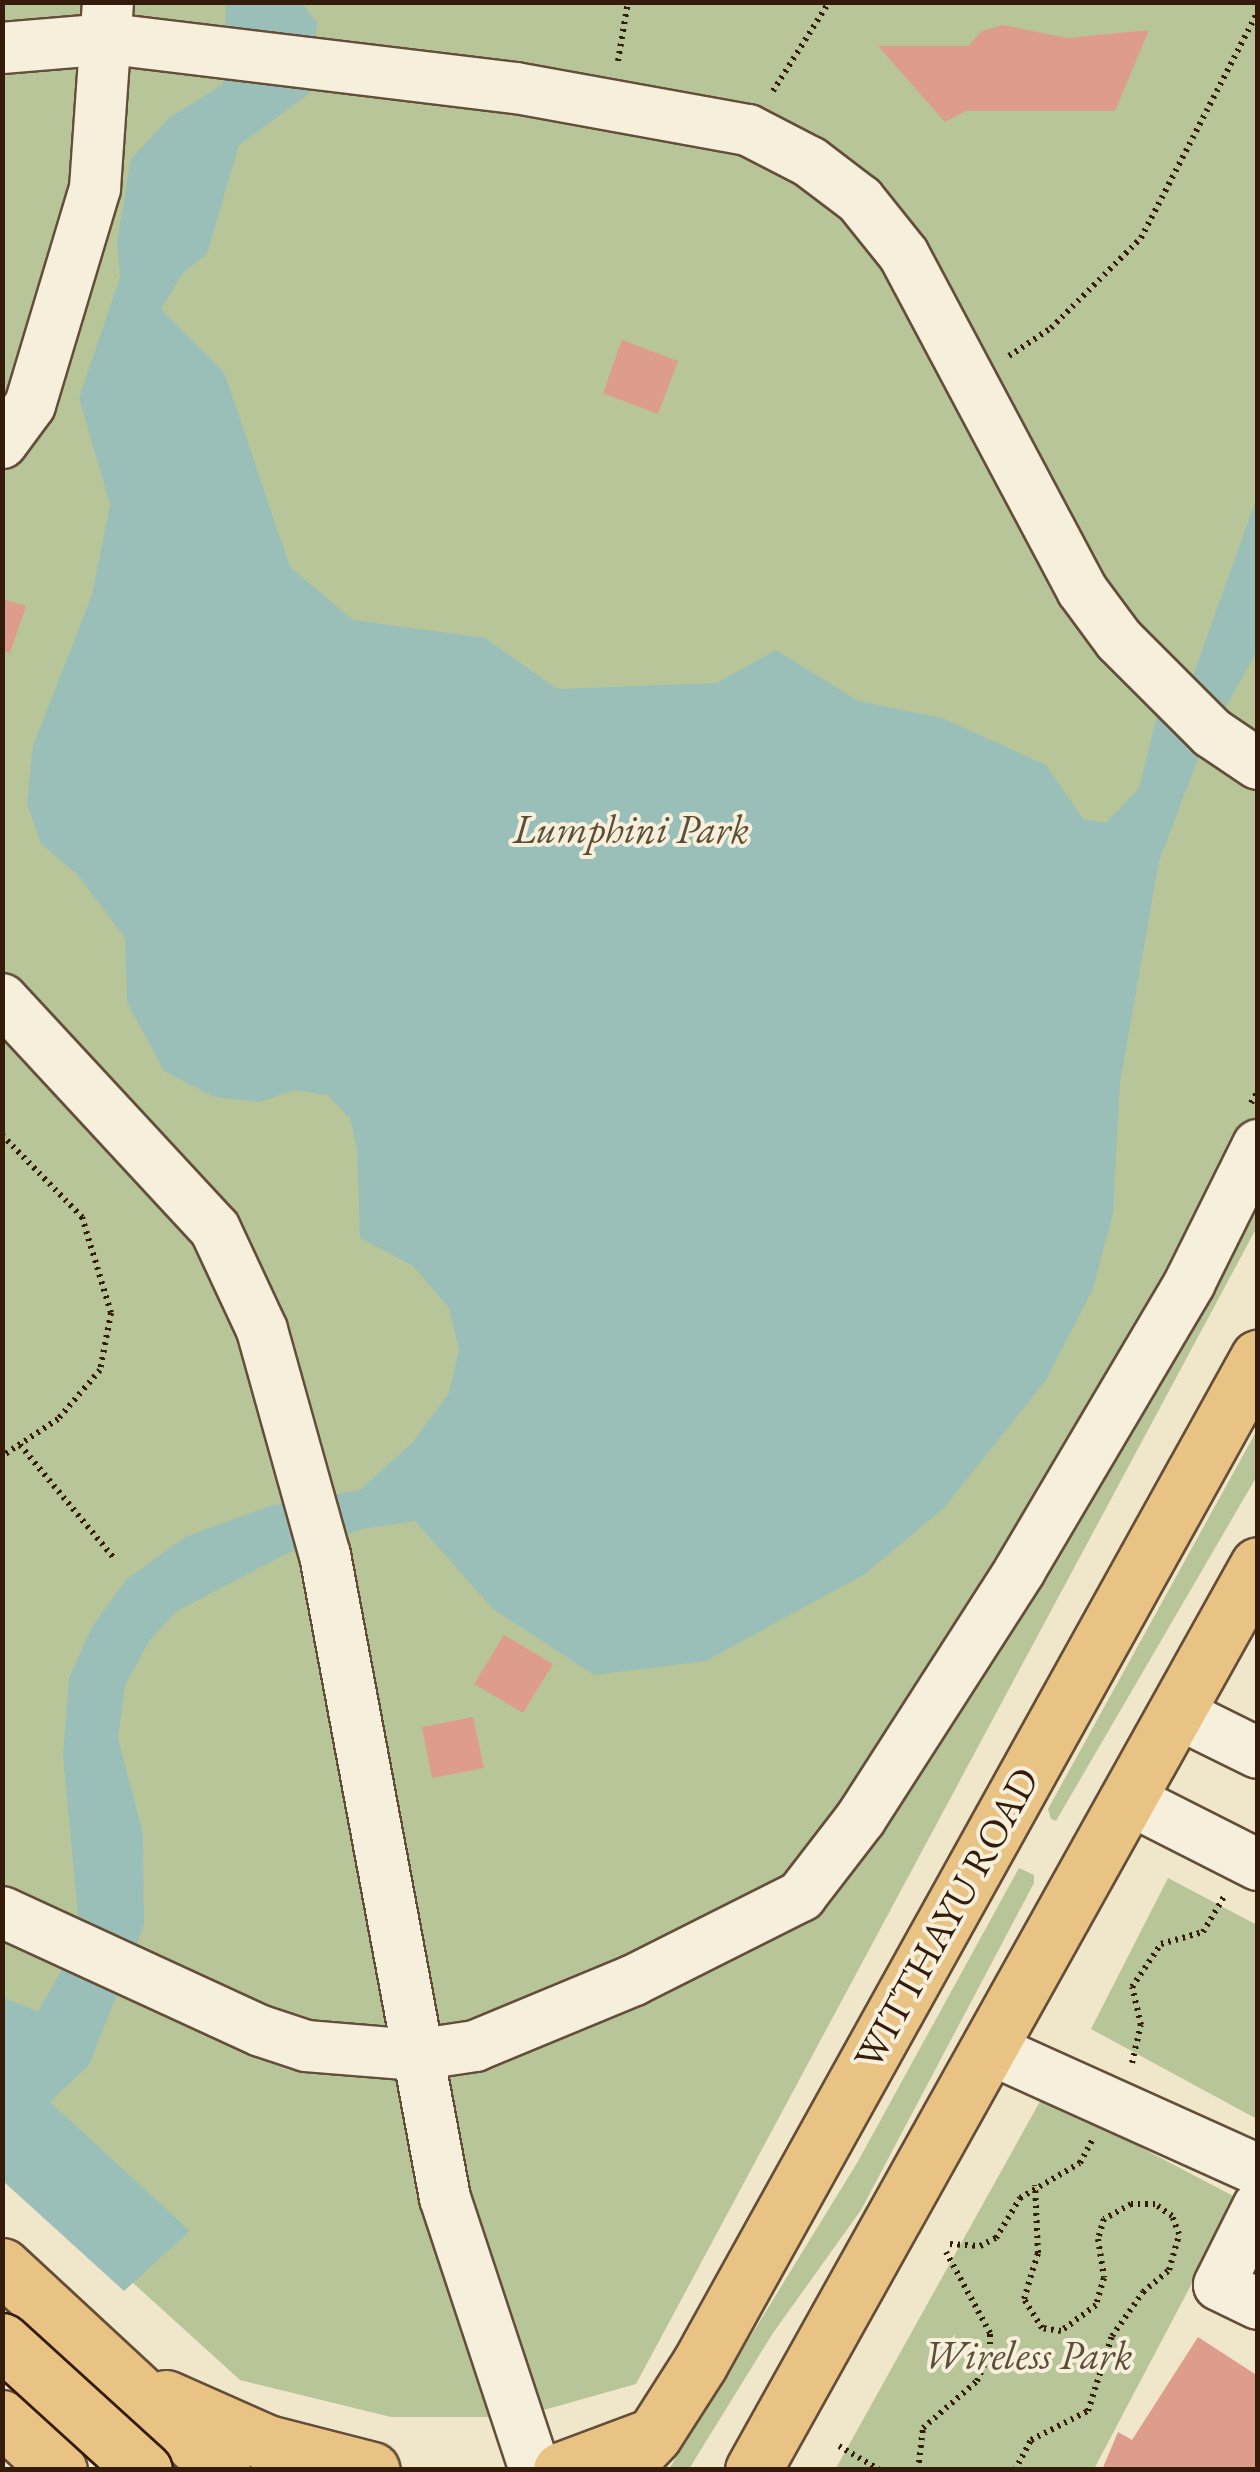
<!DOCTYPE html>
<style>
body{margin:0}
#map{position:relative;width:1260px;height:2472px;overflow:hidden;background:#f0e6c9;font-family:"EB Garamond",serif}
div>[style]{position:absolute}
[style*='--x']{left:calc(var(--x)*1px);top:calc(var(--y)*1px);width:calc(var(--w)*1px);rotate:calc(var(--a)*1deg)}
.green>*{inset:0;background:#b8c598}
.water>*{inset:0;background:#9abfb9}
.building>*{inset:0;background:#de9d8c}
.path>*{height:6px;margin-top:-3px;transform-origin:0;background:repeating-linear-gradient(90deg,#351b09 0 2.5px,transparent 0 7.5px)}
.roads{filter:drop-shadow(2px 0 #644e39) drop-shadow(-2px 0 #644e39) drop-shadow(0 2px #644e39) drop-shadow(0 -2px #644e39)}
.minor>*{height:50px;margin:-25px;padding:0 25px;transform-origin:25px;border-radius:25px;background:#f5efdc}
.major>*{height:55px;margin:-27.5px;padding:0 27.5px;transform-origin:27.5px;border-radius:27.5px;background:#e8c384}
.bridges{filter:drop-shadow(2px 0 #351b09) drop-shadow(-2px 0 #351b09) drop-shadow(0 2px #351b09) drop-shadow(0 -2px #351b09)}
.major-bridge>*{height:55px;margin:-27.5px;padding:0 27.5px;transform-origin:27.5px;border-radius:27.5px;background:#e8c384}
span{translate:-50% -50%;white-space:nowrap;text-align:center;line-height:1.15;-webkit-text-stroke:8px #f5efdc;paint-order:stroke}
.park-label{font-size:40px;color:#5c4e34;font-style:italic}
.street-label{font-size:40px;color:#351b09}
.frame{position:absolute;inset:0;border:5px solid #351b09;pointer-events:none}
</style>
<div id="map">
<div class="green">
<i style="clip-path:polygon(3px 3px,1257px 3px,1257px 1227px,636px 2384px,519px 2417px,391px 2417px,240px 2380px,3px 2165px)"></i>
<i style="clip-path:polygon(1257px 1430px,1257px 1476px,1056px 1821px,1051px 1819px,1048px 1809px)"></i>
<i style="clip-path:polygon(1019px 1868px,1034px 1875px,1034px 1883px,861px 2210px,773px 2333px,689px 2469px,669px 2469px,857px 2163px)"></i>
<i style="clip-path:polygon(1168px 1878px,1257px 1925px,1257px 2119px,1091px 2029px)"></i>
<i style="clip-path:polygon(1043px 2096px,1237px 2198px,1094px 2469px,835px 2470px)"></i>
</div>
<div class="water">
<i style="clip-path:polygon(226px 3px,302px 3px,317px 23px,310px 93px,239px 145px,207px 254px,183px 273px,161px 309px,224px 372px,290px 567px,353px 620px,485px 638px,557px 689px,717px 683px,776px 650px,858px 701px,942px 718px,1046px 765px,1083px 819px,1106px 823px,1139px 788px,1156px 720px,1194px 673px,1257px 497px,1257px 651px,1201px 751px,1159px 861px,1120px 1083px,1113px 1213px,1093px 1289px,1046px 1380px,944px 1508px,865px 1574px,706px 1661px,594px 1675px,493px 1609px,415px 1521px,362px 1529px,286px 1554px,177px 1611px,149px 1641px,125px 1686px,118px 1738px,143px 1834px,144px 1925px,89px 2065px,50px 2102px,190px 2231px,124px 2291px,3px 2181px,2px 1997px,38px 2012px,63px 1967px,78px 1916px,63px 1756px,69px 1678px,93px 1625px,126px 1580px,185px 1537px,270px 1506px,360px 1490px,413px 1442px,449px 1393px,459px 1350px,449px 1308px,413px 1266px,360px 1238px,357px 1149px,350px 1118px,327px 1095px,294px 1090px,260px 1102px,214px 1097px,164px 1071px,127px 1002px,125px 938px,77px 874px,41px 844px,27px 803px,33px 746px,92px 595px,110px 505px,79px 398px,120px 277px,117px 242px,131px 159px,169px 118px,223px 84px)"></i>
</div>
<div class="building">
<i style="clip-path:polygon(1003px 25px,1067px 38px,1149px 30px,1115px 111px,966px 111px,945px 122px,878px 46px,968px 46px,982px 31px)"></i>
<i style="clip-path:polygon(622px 340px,678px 361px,658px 414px,603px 393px)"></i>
<i style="clip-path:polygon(2px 599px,26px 606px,10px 653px,2px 651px)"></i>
<i style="clip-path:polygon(504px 1635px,553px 1664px,523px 1713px,474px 1684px)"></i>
<i style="clip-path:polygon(473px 1717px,484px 1768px,432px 1778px,422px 1727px)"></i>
<i style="clip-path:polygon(1198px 2337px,1258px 2376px,1258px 2470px,1102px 2470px,1118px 2432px,1132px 2440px)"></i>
</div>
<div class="path">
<i style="--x:618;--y:61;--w:60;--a:-80.4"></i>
<i style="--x:773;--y:91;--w:105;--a:-57.8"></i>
<i style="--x:1009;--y:356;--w:50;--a:-33.7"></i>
<i style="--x:1051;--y:328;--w:127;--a:-45"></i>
<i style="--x:1141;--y:238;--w:255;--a:-62.7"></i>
<i style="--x:1251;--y:1103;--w:14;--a:-60"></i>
<i style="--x:2;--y:1135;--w:115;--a:45.7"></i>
<i style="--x:82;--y:1217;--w:100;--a:73.2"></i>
<i style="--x:111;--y:1313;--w:58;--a:100.9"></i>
<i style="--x:100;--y:1370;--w:65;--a:130.6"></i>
<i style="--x:58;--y:1419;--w:67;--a:146.5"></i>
<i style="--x:20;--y:1445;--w:146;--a:50.3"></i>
<i style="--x:1132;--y:2063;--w:39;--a:-77"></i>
<i style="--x:1141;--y:2025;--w:39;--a:-103"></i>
<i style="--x:1132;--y:1987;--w:52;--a:-56"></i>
<i style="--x:1161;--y:1944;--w:44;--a:-15.9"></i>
<i style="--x:1203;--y:1932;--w:43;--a:-59.3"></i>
<i style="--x:950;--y:2244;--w:30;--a:4"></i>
<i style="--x:980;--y:2246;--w:18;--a:-27"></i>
<i style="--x:996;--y:2238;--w:47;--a:-59"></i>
<i style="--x:1020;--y:2198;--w:69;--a:-30.3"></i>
<i style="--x:1080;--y:2163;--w:26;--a:-62"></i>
<i style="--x:839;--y:2446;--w:48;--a:30.3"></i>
<i style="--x:918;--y:2470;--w:42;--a:-83.2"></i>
<i style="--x:923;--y:2428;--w:72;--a:-41"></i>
<i style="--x:977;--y:2381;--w:32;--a:-66"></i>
<i style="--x:990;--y:2352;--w:19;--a:-90"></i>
<i style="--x:990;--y:2333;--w:92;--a:-118.5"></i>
<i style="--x:1015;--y:2470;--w:34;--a:-62"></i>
<i style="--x:1031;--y:2440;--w:64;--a:-27"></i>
<i style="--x:1088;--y:2411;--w:79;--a:-72.3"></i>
<i style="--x:1112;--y:2336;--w:54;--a:-54.8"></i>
<i style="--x:1143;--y:2292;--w:34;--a:-40"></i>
<i style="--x:1169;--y:2270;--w:37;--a:-74"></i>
<i style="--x:1179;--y:2234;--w:19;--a:-111"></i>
<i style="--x:1172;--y:2216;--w:21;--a:-145"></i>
<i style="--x:1155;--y:2204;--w:24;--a:180"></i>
<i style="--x:1131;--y:2204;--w:31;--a:151"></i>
<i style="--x:1104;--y:2219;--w:21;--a:107"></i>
<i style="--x:1098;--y:2239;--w:39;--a:81"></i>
<i style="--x:1104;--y:2278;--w:28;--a:107"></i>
<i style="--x:1096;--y:2305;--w:44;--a:143.4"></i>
<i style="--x:1061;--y:2331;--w:19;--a:-171"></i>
<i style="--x:1042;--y:2328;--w:34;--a:-122"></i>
<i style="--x:1024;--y:2299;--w:48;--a:-73.1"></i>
<i style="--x:1038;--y:2253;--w:68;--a:-92.5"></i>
</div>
<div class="roads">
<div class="minor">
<i style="--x:2;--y:48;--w:108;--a:-4.8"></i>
<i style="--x:110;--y:39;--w:409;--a:6.9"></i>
<i style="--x:516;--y:88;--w:236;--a:10.3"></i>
<i style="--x:748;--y:130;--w:70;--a:27.3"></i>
<i style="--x:810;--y:162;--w:63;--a:37.2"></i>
<i style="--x:860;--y:200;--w:70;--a:51.3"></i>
<i style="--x:904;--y:255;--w:379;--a:62"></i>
<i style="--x:1082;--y:590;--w:62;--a:53.5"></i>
<i style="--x:1119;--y:640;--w:132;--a:45"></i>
<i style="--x:1212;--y:733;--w:55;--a:34"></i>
<i style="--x:2;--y:443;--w:47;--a:-53.6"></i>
<i style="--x:30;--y:405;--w:227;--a:-73.3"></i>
<i style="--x:95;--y:188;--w:186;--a:-86"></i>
<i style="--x:2;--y:999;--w:313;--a:47.2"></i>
<i style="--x:215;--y:1229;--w:111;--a:65"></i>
<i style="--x:262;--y:1330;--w:234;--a:74.4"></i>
<i style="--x:325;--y:1555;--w:654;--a:79.43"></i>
<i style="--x:445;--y:2198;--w:287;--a:71.7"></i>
<i style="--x:1177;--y:1713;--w:90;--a:26.3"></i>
<i style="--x:1130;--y:1800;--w:144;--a:26.9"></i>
<i style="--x:2;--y:1912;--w:285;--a:24.7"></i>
<i style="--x:261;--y:2031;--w:47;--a:18.4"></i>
<i style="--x:306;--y:2046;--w:109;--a:4.7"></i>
<i style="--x:415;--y:2055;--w:61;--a:-8.5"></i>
<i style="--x:475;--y:2046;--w:172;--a:-22.5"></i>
<i style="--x:634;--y:1980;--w:187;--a:-26.7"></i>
<i style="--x:801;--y:1896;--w:98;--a:-52.4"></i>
<i style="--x:861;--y:1818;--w:295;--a:-57.3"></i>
<i style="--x:1020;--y:1570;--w:334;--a:-59.4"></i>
<i style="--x:1190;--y:1282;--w:153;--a:-63.6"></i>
<i style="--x:990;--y:2049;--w:294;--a:24.3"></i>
<i style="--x:1258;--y:2207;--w:87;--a:116.6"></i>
<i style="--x:1219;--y:2285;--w:43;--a:26"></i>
</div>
<div class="major">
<i style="--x:2;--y:2266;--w:300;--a:42.8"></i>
<i style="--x:166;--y:2398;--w:111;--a:24"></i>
<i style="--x:267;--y:2443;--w:108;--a:14.4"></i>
<i style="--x:2;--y:2418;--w:77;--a:42.4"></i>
<i style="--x:561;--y:2470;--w:97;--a:-20.5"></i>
<i style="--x:621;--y:2470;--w:48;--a:-46.7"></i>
<i style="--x:654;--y:2435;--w:85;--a:-57.4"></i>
<i style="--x:700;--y:2363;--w:1150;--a:-60.96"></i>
<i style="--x:753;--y:2470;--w:1036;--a:-60.84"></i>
</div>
</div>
<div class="bridges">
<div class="major-bridge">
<i style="--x:2;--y:2341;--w:192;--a:42.3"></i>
</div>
</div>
<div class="park-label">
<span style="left:631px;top:829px">Lumphini Park</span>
<span style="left:1028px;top:2355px">Wireless Park</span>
</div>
<div class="street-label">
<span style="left:946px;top:1918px;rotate:-61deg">WITTHAYU ROAD</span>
</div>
<div class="frame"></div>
</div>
